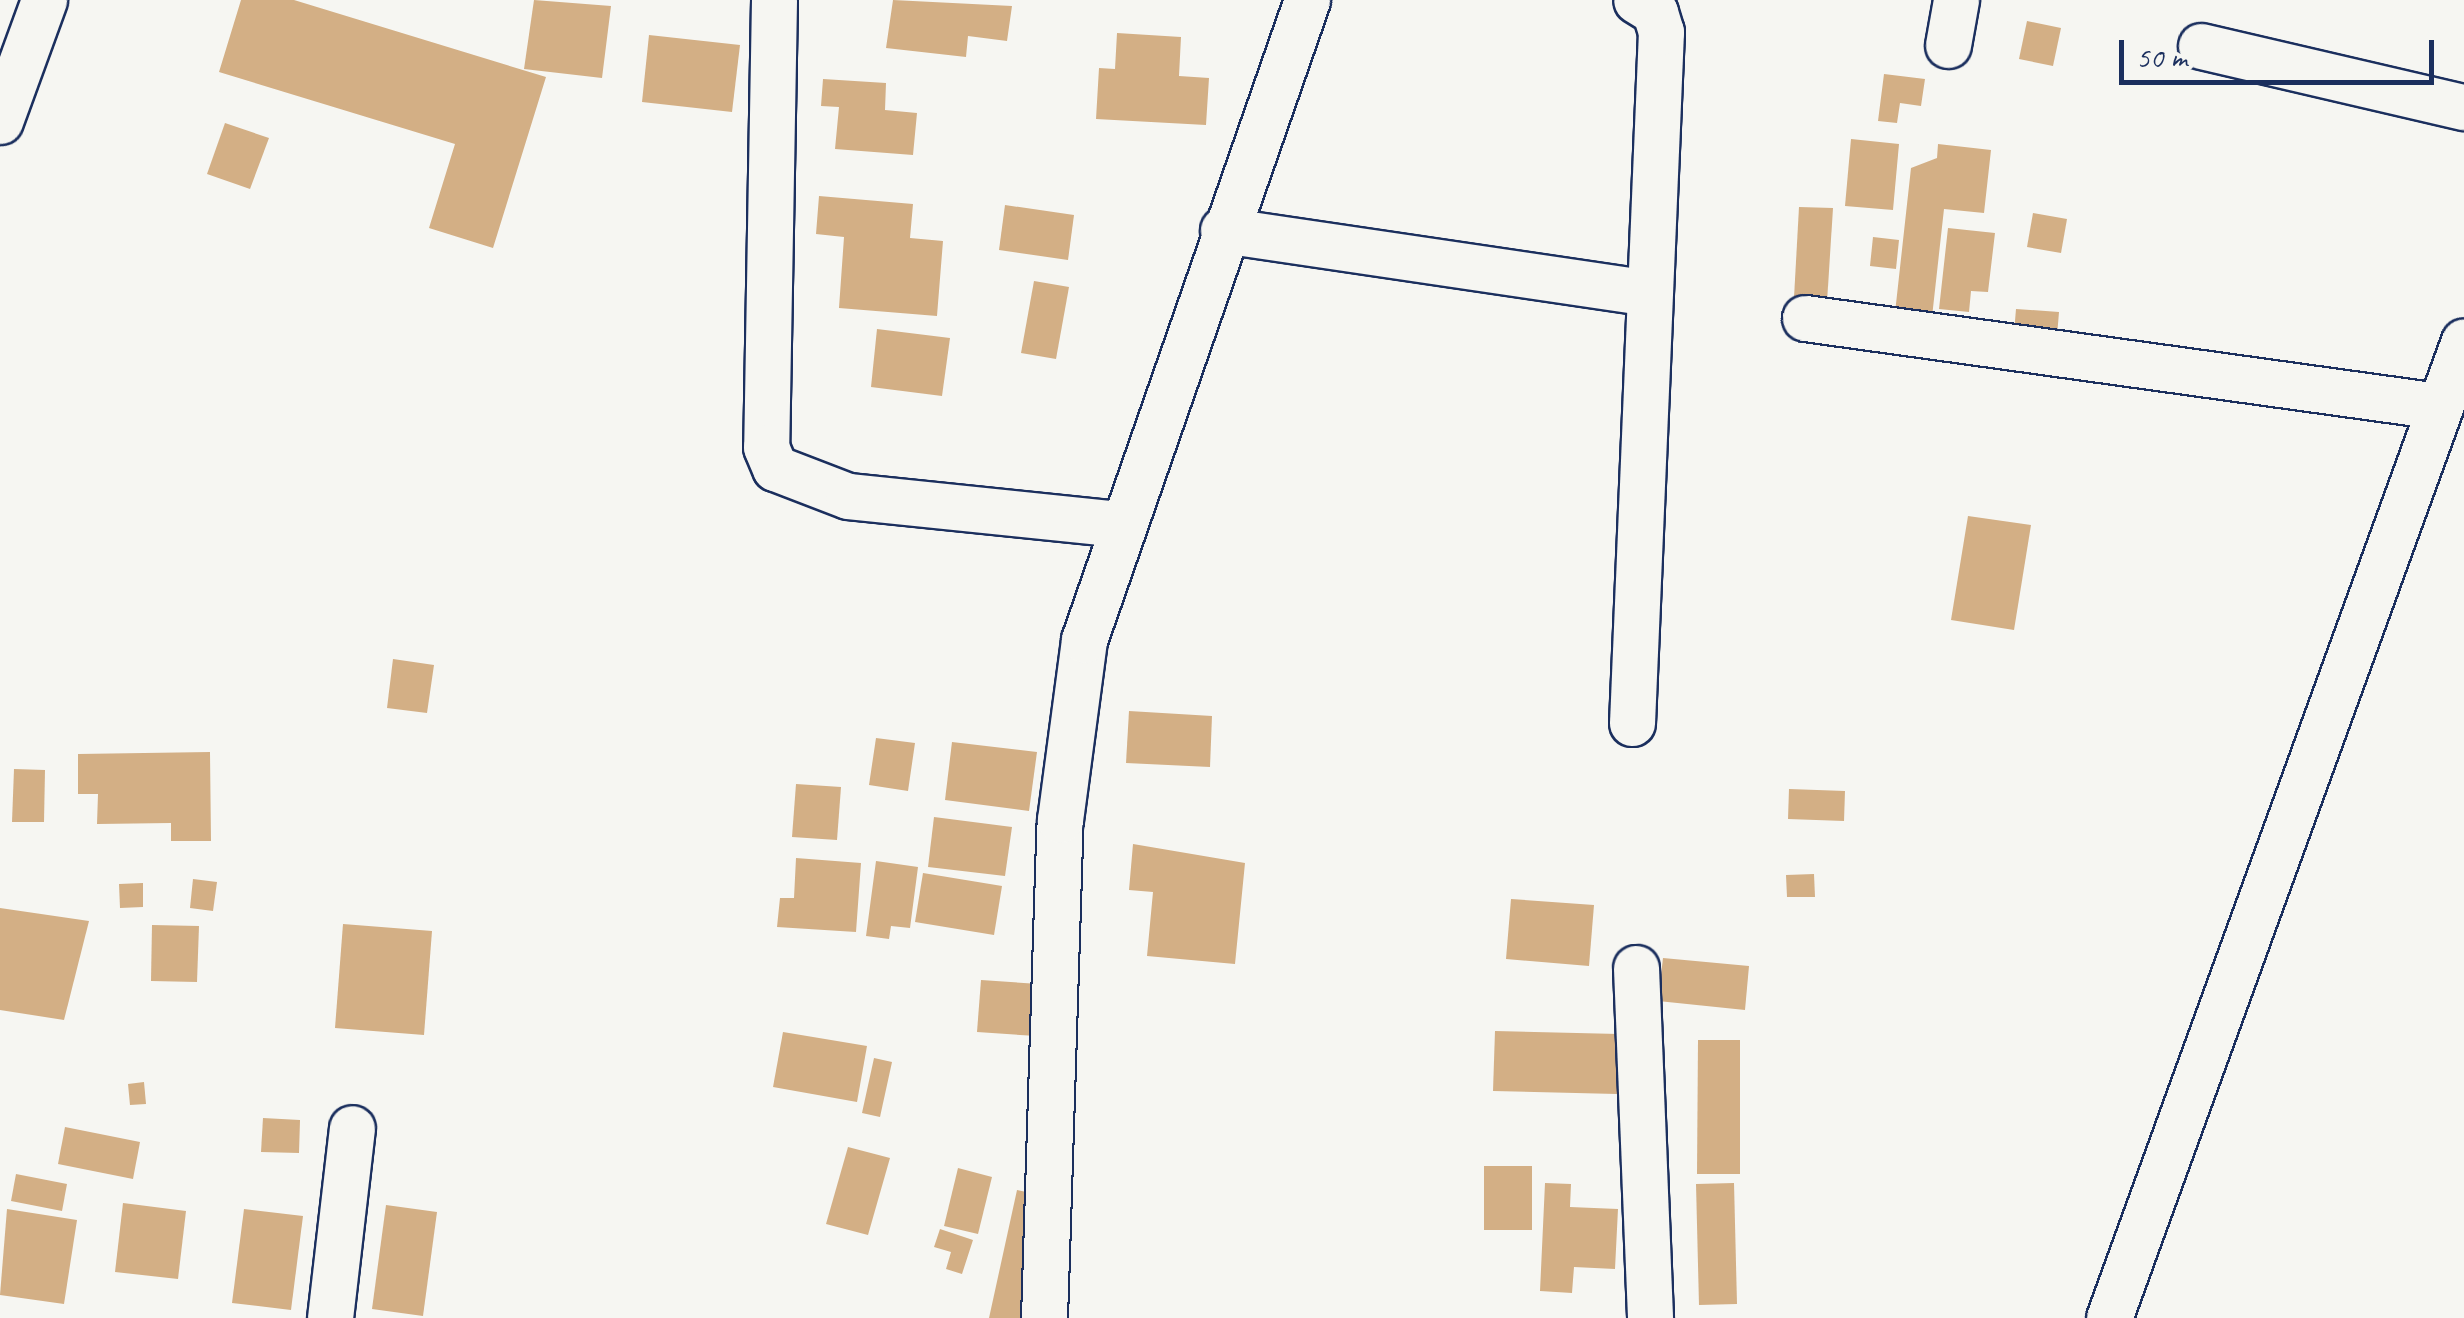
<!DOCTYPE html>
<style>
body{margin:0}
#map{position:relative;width:2464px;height:1318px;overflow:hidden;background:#f6f6f2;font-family:Caveat,sans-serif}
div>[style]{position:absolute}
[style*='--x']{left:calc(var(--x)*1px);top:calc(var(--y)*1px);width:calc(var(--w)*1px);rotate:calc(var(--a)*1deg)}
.building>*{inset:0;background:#d3af85}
.roads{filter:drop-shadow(2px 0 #1b2f5e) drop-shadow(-2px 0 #1b2f5e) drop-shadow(0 2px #1b2f5e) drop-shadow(0 -2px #1b2f5e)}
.minor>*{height:45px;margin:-22.5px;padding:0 22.5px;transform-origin:22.5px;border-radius:22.5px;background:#f6f6f2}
span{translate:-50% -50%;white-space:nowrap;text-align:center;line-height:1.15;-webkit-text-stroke:10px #f6f6f2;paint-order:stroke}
.scale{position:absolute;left:2119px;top:40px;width:315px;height:45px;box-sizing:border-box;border:5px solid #1b2f5e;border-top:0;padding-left:12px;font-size:30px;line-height:35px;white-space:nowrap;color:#1b2f5e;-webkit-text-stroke:8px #f6f6f2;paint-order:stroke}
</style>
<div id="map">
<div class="building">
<i style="clip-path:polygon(241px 0,294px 0,546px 77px,493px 248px,429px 228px,455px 144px,219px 72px)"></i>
<i style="clip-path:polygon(534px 0,611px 6px,602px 78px,524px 69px)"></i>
<i style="clip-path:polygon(893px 0,1012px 6px,1007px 41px,968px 36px,966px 57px,886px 48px)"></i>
<i style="clip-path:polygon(2027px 21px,2061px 28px,2053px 66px,2019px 59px)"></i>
<i style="clip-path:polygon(1117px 33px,1181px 37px,1179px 76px,1209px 78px,1206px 125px,1096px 119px,1099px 68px,1115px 69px)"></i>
<i style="clip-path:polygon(649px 35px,740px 45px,732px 112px,642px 102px)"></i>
<i style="clip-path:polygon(1884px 74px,1925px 79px,1921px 106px,1900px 103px,1897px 123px,1878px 121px)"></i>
<i style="clip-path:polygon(823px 79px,886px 83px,885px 110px,917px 113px,913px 155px,835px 149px,839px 107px,821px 106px)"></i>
<i style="clip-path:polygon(225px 123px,269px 138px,250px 189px,207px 174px)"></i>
<i style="clip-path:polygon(1851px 139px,1899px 144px,1893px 210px,1845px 206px)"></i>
<i style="clip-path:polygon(1938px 144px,1991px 150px,1984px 213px,1944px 209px,1931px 326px,1894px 322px,1911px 168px,1937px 158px)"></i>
<i style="clip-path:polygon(819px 196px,913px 204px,910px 238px,943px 241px,937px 316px,839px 308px,844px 237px,816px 234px)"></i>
<i style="clip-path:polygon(1005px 205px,1074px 215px,1068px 260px,999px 250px)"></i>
<i style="clip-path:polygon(1799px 207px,1833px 208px,1826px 318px,1793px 316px)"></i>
<i style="clip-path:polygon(2033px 213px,2067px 219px,2061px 253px,2027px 247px)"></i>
<i style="clip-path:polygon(1948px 228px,1995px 233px,1988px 292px,1971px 291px,1969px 312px,1939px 309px)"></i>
<i style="clip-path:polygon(1873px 237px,1899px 240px,1896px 269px,1870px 266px)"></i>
<i style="clip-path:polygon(1034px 281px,1069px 287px,1056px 359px,1021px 353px)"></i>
<i style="clip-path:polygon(2016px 309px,2059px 312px,2056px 348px,2013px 345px)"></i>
<i style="clip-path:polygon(877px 329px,950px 338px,942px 396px,871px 387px)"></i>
<i style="clip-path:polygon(1968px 516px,2031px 525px,2014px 630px,1951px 620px)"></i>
<i style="clip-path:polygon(393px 659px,434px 665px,427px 713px,387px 708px)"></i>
<i style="clip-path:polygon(1129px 711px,1212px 716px,1210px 767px,1126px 763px)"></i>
<i style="clip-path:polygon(876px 738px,915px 743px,908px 791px,869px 785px)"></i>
<i style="clip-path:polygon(952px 742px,1037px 752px,1029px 811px,945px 800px)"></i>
<i style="clip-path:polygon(210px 752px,211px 841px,171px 841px,171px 823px,97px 824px,98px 794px,78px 794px,78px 754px)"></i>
<i style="clip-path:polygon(14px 769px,45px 770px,44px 822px,12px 822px)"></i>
<i style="clip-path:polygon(796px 784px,841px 787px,837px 840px,792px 837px)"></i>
<i style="clip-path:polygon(1789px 789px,1845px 791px,1844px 821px,1788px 819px)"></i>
<i style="clip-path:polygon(934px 817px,1012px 827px,1005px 876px,928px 867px)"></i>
<i style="clip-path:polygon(1133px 844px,1245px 863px,1235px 964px,1147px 956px,1153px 892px,1129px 890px)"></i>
<i style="clip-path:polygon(796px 858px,861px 863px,856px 932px,777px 927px,780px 898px,794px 898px)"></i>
<i style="clip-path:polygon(876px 861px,918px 867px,910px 928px,891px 926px,889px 939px,866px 936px)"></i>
<i style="clip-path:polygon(923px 873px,1002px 886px,994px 935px,915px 922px)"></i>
<i style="clip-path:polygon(1814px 874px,1815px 897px,1787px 897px,1786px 875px)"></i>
<i style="clip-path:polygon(193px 879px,217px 882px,213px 911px,190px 908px)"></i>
<i style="clip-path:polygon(143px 883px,143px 907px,120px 908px,119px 884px)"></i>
<i style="clip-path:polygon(1511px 899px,1594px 905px,1589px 966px,1506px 959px)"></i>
<i style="clip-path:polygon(0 908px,89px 921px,64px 1020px,0 1010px)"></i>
<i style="clip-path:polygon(343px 924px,432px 931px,424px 1035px,335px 1028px)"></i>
<i style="clip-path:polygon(152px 925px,199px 926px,197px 982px,151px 981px)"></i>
<i style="clip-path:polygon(1663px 958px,1749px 966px,1745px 1010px,1658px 1001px)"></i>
<i style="clip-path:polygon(981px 980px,1039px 984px,1036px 1036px,977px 1032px)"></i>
<i style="clip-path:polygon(1495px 1031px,1619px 1034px,1617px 1094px,1493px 1091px)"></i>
<i style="clip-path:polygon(783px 1032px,867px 1046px,857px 1102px,773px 1087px)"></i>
<i style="clip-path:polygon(1698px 1040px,1740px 1040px,1740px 1174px,1697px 1174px)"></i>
<i style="clip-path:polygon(874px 1058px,892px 1062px,880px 1117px,862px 1113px)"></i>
<i style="clip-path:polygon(144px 1082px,146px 1104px,130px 1105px,128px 1084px)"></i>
<i style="clip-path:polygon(263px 1118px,300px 1120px,299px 1153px,261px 1152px)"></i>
<i style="clip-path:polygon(65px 1127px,140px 1142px,133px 1179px,58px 1164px)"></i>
<i style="clip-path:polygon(848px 1147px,890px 1158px,868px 1235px,826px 1224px)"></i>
<i style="clip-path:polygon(1484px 1166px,1532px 1166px,1532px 1230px,1484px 1230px)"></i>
<i style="clip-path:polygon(958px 1168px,992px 1177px,978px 1234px,944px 1226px)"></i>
<i style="clip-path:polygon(16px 1174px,67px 1184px,62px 1211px,11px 1201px)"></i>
<i style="clip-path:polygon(1545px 1183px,1571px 1184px,1570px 1207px,1618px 1209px,1615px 1269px,1574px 1267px,1572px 1293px,1540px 1291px)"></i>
<i style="clip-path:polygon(1734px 1183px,1737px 1304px,1699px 1305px,1696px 1184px)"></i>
<i style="clip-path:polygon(1017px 1190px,1045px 1196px,1027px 1318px,989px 1318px)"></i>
<i style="clip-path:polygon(123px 1203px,186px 1211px,178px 1279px,115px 1272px)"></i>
<i style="clip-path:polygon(386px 1205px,437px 1212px,423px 1316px,372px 1309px)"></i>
<i style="clip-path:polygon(7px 1209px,77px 1220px,64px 1304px,0 1295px)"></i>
<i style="clip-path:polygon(244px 1209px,303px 1216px,291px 1310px,232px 1303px)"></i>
<i style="clip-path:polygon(940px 1229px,973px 1240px,962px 1274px,946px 1269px,951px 1252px,934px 1247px)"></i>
</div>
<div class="roads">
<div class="minor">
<i style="--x:774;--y:0;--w:447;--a:91"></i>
<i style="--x:766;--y:447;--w:23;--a:67"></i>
<i style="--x:775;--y:468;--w:78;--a:21"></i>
<i style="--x:848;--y:496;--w:274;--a:5.9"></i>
<i style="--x:1948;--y:45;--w:46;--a:-79.9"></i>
<i style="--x:2201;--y:46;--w:270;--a:13.1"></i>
<i style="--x:0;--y:121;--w:129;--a:-70"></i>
<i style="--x:1223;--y:230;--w:431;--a:8.4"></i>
<i style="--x:1805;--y:318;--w:639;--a:7.91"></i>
<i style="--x:1632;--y:723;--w:692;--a:-87.6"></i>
<i style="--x:1661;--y:32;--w:21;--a:-107"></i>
<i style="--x:1655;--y:12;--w:22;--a:-148"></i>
<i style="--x:1636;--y:968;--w:350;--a:87.7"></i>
<i style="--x:330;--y:1318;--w:191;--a:-83.4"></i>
<i style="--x:1044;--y:1318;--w:498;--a:-88.2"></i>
<i style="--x:1060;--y:820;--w:182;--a:-82.4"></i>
<i style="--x:1084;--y:640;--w:678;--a:-70.79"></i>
<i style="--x:2109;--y:1318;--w:1039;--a:-70.03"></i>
</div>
</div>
<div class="scale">50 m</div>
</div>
